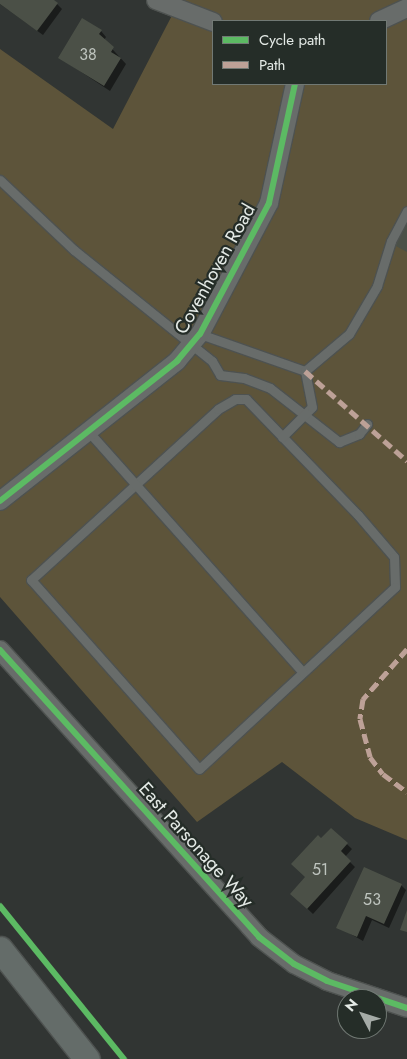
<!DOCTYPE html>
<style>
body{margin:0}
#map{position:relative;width:407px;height:1059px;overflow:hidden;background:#313533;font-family:Jost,sans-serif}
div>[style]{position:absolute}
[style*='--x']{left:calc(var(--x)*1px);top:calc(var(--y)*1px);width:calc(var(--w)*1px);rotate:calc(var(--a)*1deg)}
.green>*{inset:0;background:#5d543a}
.shadow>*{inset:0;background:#0007}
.building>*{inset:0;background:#4b5047}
.roads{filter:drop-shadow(1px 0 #4e5250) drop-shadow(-1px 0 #4e5250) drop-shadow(0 1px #4e5250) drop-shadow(0 -1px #4e5250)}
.lane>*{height:9px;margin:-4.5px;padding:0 4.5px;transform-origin:4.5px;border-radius:4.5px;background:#686c6a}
.street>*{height:18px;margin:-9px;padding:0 9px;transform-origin:9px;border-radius:9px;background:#686c6a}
.secondary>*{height:25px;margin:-12.5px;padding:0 12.5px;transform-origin:12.5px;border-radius:12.5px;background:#646c69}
.quiet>*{height:5px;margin-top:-2.5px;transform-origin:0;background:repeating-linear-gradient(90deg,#bda197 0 10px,transparent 0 15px)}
.cycleway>*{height:6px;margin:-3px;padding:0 3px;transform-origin:3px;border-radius:3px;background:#5cba63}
span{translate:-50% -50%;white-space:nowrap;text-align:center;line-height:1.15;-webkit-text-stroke:4.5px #252d28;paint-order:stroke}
.number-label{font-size:16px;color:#bec4be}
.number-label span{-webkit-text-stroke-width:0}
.street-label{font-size:19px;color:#e4eae6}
.legend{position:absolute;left:212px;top:20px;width:175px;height:65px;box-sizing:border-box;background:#252d28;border:1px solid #717974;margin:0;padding:6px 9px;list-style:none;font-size:15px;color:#e4eae6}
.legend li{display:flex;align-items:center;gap:10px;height:25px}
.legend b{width:25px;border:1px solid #717974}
.north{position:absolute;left:337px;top:989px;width:50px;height:50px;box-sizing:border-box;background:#252d28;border:1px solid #717974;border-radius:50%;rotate:310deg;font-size:14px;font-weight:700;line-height:20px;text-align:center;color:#e4eae6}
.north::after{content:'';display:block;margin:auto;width:18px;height:22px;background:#a5aba7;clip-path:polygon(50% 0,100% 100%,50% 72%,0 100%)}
</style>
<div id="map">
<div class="green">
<i style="clip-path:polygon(evenodd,180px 0,407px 0,407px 840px,355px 818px,282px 762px,197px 822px,0 597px,0 49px,113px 129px,180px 0,213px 21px,386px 21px,386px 84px,213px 84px,213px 21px)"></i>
</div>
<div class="shadow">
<i style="clip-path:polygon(0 0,53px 0,62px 9px,43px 35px,0 4px)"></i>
<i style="clip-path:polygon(101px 31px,106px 37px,104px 40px,126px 64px,110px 91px,60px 58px)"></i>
<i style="clip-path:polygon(331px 829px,352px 849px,345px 857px,355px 867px,313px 914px,292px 894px,307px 877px,321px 840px)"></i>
<i style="clip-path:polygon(401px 885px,406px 890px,389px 928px,372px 920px,363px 941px,338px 927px)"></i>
</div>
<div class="building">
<i style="clip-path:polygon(0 0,54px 0,58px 3px,37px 31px,0 4px)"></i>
<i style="clip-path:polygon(82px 18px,102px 30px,99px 34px,114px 47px,111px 52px,121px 58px,104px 86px,58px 58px)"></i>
<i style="clip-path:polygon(407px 221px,407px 252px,394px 245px)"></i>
<i style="clip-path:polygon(331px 828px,348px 843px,341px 851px,351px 861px,307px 909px,290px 894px,305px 877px,291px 864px,318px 835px,321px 838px)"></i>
<i style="clip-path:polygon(364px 867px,402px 884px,384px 924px,366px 916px,357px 937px,336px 928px)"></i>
<i style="clip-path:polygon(407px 910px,407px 932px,400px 930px)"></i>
</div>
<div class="roads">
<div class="lane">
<i style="--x:0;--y:180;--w:102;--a:43.4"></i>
<i style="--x:74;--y:250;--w:177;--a:38.8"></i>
<i style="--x:212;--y:361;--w:16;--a:60"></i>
<i style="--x:220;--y:375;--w:24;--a:7"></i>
<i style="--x:244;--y:378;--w:28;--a:21"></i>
<i style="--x:270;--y:388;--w:88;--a:38"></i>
<i style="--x:339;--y:442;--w:22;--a:-22"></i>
<i style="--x:359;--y:434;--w:13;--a:-51"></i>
<i style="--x:200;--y:334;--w:111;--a:19.4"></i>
<i style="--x:305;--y:371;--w:57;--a:-40.1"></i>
<i style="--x:349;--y:334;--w:56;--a:-59.7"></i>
<i style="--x:377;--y:286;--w:47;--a:-72.7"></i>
<i style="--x:391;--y:241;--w:34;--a:-62"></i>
<i style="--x:235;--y:399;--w:11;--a:0"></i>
<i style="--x:246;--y:399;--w:161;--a:46"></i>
<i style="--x:358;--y:515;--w:55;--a:49.4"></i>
<i style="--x:394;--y:557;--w:30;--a:88"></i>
<i style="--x:395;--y:587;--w:267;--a:137.1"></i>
<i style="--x:199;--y:769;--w:253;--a:-131.6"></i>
<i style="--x:31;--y:580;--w:253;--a:-42.4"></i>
<i style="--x:218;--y:409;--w:20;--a:-30"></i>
<i style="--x:88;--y:431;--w:323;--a:48.3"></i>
<i style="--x:282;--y:437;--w:42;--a:-45"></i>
<i style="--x:312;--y:407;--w:37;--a:-101"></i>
</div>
<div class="street">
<i style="--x:156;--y:0;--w:61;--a:21.1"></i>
<i style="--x:379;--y:21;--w:31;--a:-25"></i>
<i style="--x:0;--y:501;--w:226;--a:-38.3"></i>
<i style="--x:177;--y:361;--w:35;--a:-50"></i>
<i style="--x:200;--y:334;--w:148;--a:-62.2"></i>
<i style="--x:269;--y:203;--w:122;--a:-77.7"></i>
<i style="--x:0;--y:650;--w:387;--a:47.9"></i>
<i style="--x:259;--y:937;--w:44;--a:37.6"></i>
<i style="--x:294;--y:964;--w:37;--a:27"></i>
<i style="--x:327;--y:981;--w:84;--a:18.6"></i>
</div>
<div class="secondary">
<i style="--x:0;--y:949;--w:140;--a:51.7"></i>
</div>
</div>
<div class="quiet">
<i style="--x:305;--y:371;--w:136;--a:41.4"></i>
<i style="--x:407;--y:649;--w:67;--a:131.3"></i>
<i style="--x:363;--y:699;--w:20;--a:99"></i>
<i style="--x:360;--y:719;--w:39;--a:75"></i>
<i style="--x:370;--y:757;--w:21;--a:53"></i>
<i style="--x:383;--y:774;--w:30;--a:37"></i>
</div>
<div class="cycleway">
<i style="--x:0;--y:501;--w:226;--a:-38.3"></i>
<i style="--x:177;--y:361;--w:35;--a:-50"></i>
<i style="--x:200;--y:334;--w:148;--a:-62.2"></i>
<i style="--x:269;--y:203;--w:122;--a:-77.7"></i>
<i style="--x:0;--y:650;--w:387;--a:47.9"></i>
<i style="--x:259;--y:937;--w:44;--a:37.6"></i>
<i style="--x:294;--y:964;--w:37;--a:27"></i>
<i style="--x:327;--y:981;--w:84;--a:18.6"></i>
<i style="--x:0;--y:906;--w:197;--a:51"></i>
</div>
<div class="number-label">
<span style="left:88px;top:55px">38</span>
<span style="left:320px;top:870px">51</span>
<span style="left:372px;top:900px">53</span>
</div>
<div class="street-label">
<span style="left:215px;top:269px;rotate:-61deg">Covenhoven Road</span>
<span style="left:196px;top:845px;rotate:48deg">East Parsonage Way</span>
</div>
<ul class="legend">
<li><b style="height:6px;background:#5cba63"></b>Cycle path</li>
<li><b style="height:6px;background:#bda197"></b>Path</li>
</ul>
<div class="north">N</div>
</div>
